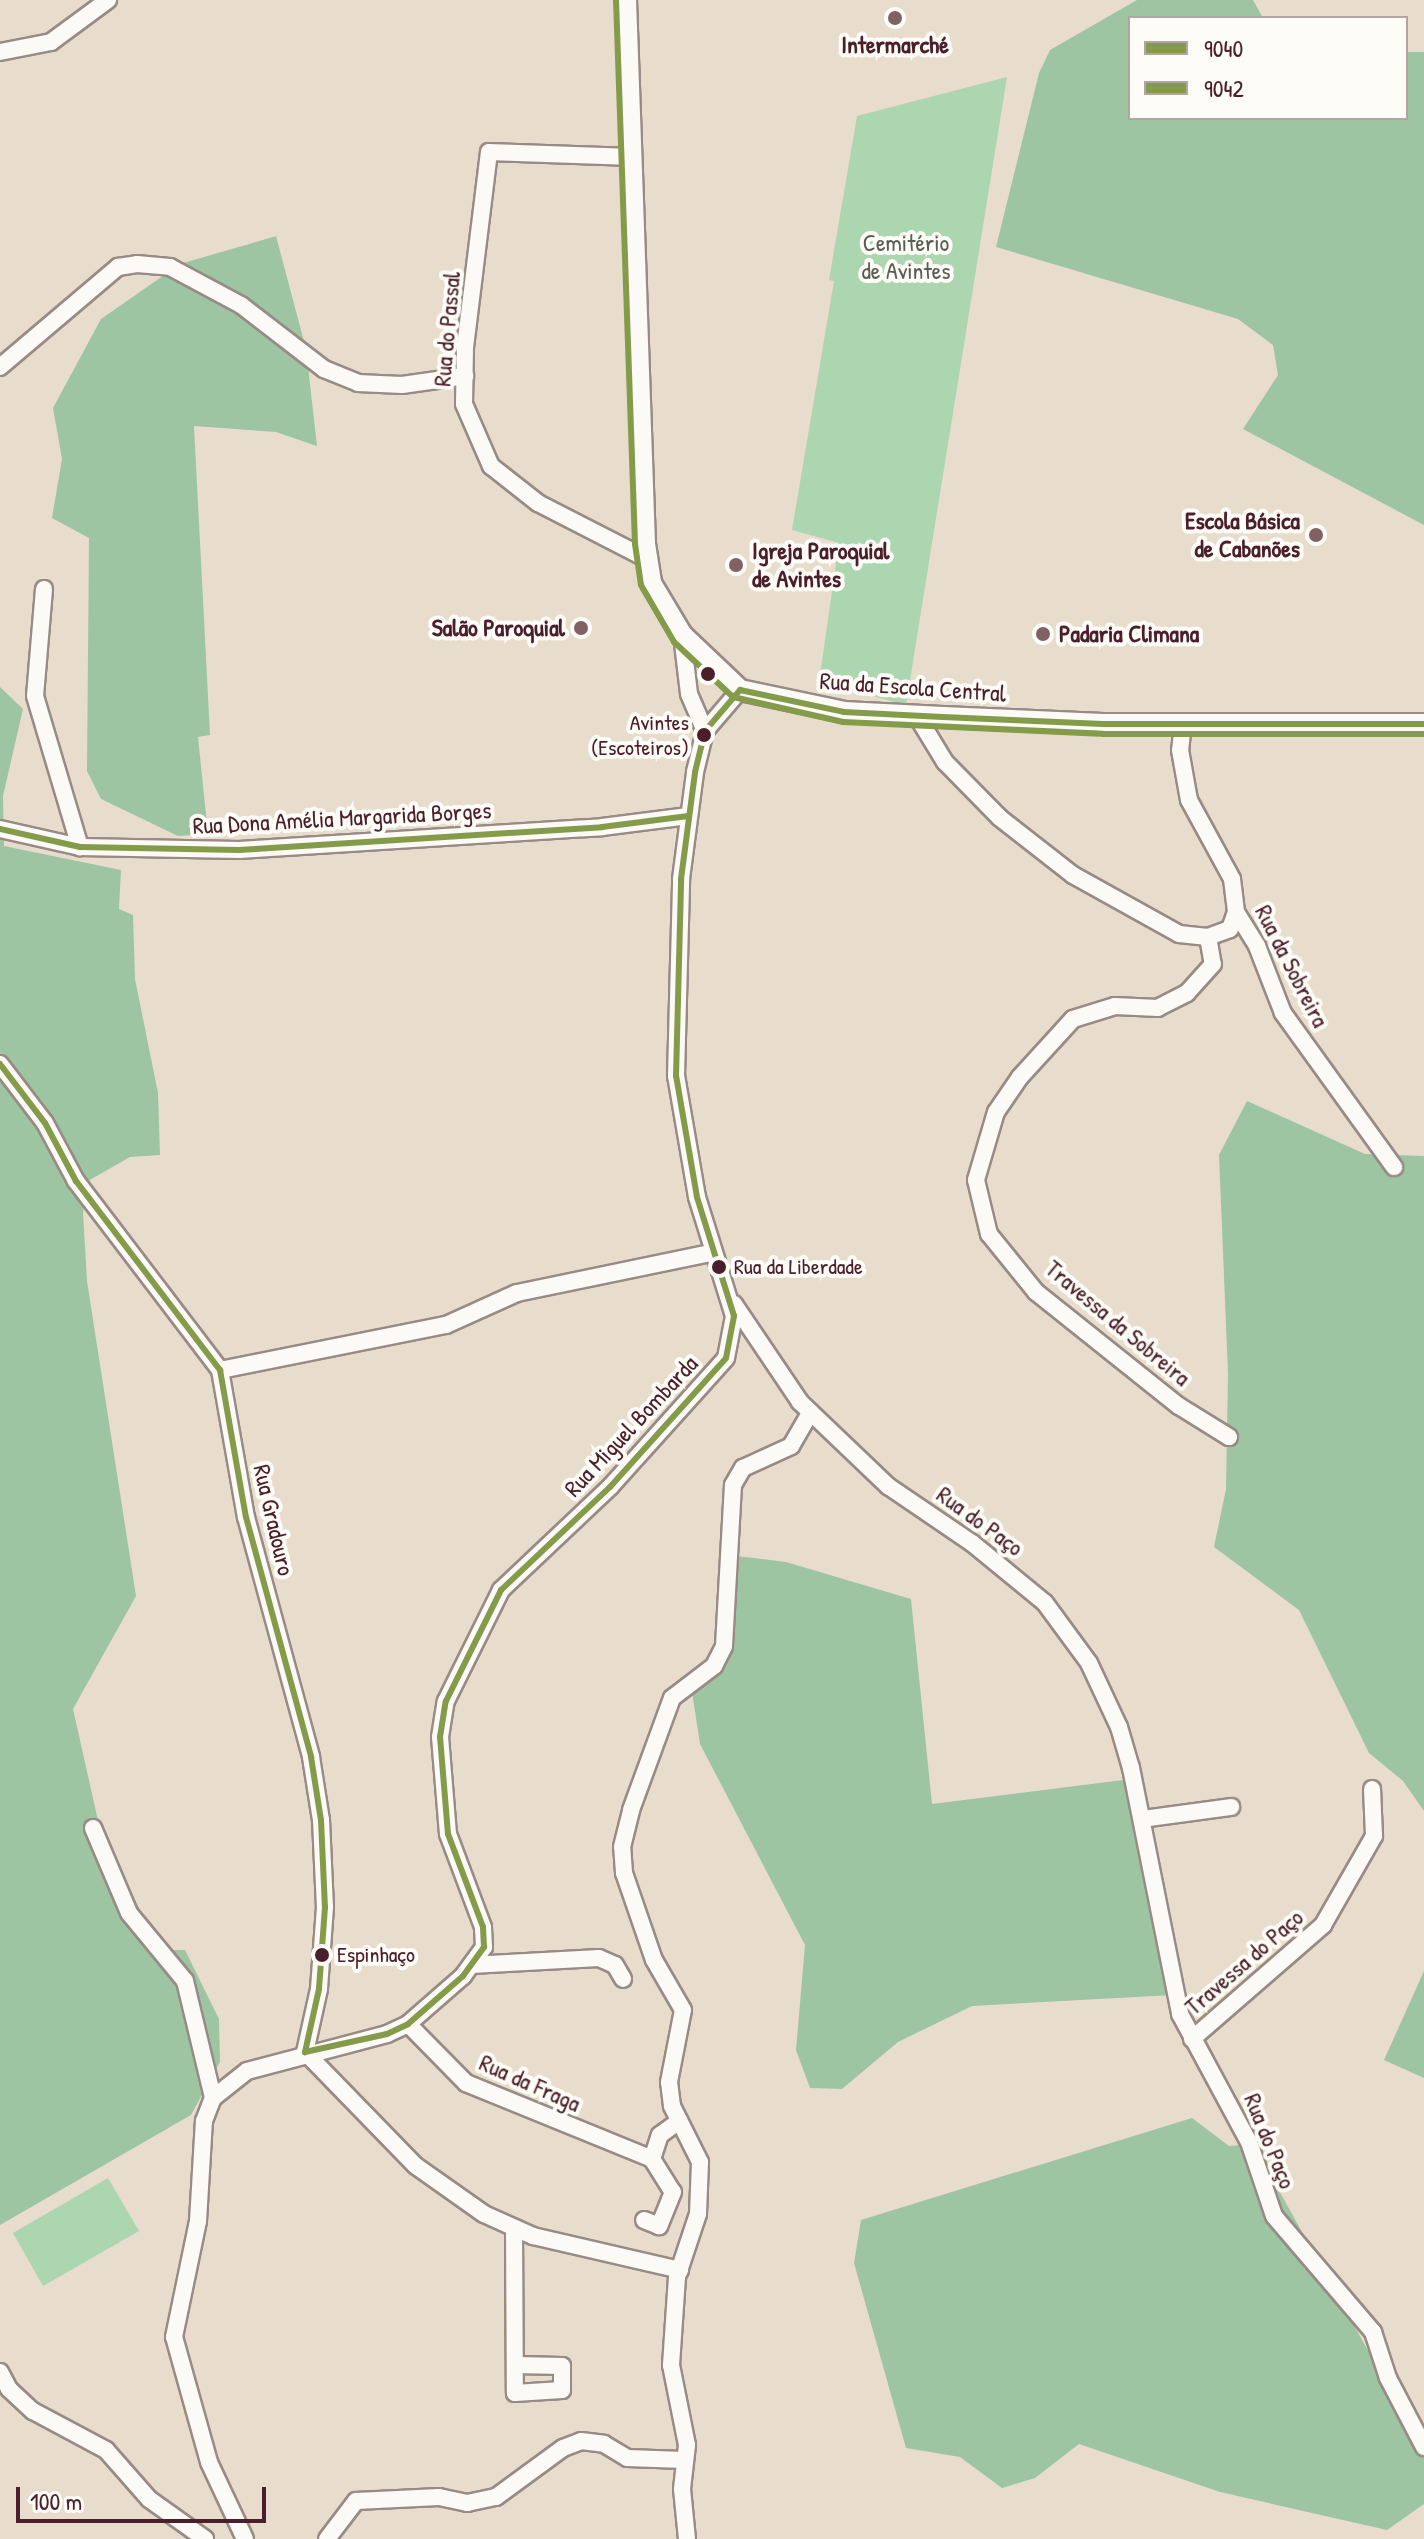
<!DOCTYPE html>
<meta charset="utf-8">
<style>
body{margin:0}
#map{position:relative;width:1424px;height:2539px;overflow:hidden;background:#e8dccc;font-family:"Patrick Hand",sans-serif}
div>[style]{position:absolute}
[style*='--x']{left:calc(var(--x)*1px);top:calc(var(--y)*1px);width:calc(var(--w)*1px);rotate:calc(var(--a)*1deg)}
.green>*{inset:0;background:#abd6af}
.forest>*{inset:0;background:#9ec5a2}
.roads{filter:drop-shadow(2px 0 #988b85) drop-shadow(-2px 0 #988b85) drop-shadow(0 2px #988b85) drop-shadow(0 -2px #988b85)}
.minor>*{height:16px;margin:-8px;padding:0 8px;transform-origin:8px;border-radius:8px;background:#fcfaf7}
.tertiary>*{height:20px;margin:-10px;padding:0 10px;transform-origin:10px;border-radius:10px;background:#fcfaf7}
.bus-1>*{height:6px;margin:-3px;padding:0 3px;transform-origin:3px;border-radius:3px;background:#849b4a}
.bus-2>*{height:6px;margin:-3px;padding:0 3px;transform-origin:3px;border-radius:3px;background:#849b4a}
.dots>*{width:22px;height:22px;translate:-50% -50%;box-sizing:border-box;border:4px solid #fdfcf7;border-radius:50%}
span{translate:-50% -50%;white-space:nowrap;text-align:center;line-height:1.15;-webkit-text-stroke:8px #fdfcf7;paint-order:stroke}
.bus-label{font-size:22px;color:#4a1f2b}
.right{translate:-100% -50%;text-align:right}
.left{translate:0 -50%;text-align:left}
.poi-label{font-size:24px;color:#4a1f2b;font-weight:700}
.park-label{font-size:24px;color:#5a5d51}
.street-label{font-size:24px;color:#4a1f2b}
.legend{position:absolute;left:1128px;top:16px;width:280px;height:104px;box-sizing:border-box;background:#fdfcf7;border:2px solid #b5a4a5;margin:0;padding:10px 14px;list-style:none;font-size:24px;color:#4a1f2b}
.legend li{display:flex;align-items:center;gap:16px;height:40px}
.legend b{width:40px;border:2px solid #b5a4a5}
.scale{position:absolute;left:16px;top:2487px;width:250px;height:36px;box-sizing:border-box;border:4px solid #4a1f2b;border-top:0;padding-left:10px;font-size:24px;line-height:28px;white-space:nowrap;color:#4a1f2b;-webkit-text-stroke:6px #fdfcf7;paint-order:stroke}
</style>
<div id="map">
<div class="green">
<i style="clip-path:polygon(1007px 77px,906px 705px,819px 682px,839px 543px,792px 530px,834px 281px,829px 280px,857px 116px)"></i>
<i style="clip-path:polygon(108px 2178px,139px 2231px,43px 2286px,13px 2233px)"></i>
</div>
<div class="forest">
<i style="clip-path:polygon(1137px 0,1253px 0,1263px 18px,1130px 18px,1130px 118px,1406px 118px,1406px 52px,1424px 52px,1424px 525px,1243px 429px,1278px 375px,1273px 345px,1238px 319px,996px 247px,1039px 73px,1050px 50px)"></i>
<i style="clip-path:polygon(280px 235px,276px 236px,306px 349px,317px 446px,276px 432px,194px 426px,210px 735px,198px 737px,208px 834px,178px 836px,101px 799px,87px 771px,89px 538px,52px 518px,62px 459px,53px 408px,101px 319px,180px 264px)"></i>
<i style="clip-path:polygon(0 687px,23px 709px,3px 796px,4px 846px,121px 870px,119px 909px,133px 915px,135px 979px,158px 1093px,160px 1155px,130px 1157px,88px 1181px,83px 1212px,87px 1281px,136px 1596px,73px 1709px,99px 1825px,159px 1950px,185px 1950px,219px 2019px,220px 2062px,191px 2115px,0 2225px)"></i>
<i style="clip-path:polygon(1247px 1101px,1365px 1154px,1424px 1156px,1424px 1811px,1403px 1781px,1369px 1753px,1299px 1610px,1214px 1547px,1226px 1489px,1228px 1373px,1219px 1155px)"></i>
<i style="clip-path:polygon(728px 1555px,786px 1562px,911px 1599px,932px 1804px,1131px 1779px,1173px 1995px,972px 2006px,898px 2042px,842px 2089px,810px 2088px,796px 2050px,805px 1945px,700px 1744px,690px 1679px,724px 1663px)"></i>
<i style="clip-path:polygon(1424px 1971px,1424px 2078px,1384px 2060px)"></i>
<i style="clip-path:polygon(1192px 2118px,1229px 2146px,1253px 2144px,1424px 2451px,1424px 2504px,1387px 2530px,1220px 2492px,1079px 2444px,1035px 2478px,1002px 2488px,960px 2457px,906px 2448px,854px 2263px,861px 2220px)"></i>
</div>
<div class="roads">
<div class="minor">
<i style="--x:0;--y:52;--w:52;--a:-11.1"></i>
<i style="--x:51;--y:42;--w:71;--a:-36.4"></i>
<i style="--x:632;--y:157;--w:143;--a:-178"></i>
<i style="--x:489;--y:152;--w:196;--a:97"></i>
<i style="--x:465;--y:347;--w:57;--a:91"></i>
<i style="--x:464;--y:404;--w:68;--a:66.5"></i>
<i style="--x:491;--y:466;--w:60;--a:38.2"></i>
<i style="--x:538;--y:503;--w:123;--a:27.2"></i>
<i style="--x:0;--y:367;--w:155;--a:-40.3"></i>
<i style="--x:118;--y:267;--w:19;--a:-9"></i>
<i style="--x:137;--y:264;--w:33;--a:5"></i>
<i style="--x:170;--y:267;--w:81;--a:28.2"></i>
<i style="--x:241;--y:305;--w:105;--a:37.6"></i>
<i style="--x:324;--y:369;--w:37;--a:22"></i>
<i style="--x:358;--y:383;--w:44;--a:2.6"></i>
<i style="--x:402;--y:385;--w:64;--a:-8.1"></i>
<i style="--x:44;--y:589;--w:107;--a:94.8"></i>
<i style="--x:35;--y:696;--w:158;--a:73.4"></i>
<i style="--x:682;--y:635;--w:59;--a:83.2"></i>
<i style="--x:689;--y:694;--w:40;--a:66.6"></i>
<i style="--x:917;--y:716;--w:54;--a:58.7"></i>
<i style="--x:945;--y:762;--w:78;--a:45.5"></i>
<i style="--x:1000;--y:818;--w:93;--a:38"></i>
<i style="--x:1073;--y:875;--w:121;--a:29.1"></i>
<i style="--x:1179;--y:934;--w:29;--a:6"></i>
<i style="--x:1208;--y:937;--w:23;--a:-20"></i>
<i style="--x:1230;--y:929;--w:18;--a:-71"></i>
<i style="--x:1183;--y:723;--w:27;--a:96"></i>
<i style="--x:1180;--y:750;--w:51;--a:79.8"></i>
<i style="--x:1189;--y:800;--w:90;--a:61.4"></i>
<i style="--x:1232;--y:879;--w:33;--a:83"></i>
<i style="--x:1236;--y:912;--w:40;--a:58"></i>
<i style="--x:1257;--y:946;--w:72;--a:68.8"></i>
<i style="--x:1283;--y:1013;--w:190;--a:54.2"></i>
<i style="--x:0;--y:829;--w:82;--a:12.7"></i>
<i style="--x:80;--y:847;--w:159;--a:1.1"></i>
<i style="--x:239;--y:850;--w:364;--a:-3.6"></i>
<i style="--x:602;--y:827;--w:87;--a:-7.3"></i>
<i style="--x:1208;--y:937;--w:27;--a:80"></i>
<i style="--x:1213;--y:964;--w:39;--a:132"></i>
<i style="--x:1187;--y:993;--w:33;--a:153"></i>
<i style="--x:1158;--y:1008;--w:43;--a:-177.3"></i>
<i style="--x:1115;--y:1006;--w:44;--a:162.8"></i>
<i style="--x:1073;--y:1019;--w:79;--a:132.4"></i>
<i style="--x:1020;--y:1077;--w:42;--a:124.4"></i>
<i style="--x:996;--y:1112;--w:71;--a:106.4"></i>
<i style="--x:976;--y:1180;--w:56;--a:76.5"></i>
<i style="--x:989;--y:1234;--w:75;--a:51"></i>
<i style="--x:1036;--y:1292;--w:183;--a:38.6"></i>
<i style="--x:1179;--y:1406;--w:59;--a:31.8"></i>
<i style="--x:0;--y:1064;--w:74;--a:52.7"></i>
<i style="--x:45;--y:1123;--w:66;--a:61.9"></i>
<i style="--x:76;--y:1181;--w:238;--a:52.7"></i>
<i style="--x:220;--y:1370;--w:149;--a:80"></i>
<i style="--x:246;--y:1517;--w:249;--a:74.8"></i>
<i style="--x:311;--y:1757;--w:64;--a:81"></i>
<i style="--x:321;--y:1820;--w:87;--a:87.4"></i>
<i style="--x:325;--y:1907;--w:82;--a:94.2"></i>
<i style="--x:319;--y:1989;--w:65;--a:102.5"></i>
<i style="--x:734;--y:1304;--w:118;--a:56"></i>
<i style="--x:800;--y:1402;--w:122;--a:43.7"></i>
<i style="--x:888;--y:1486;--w:102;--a:34.2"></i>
<i style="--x:972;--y:1543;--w:94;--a:39.4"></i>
<i style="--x:1045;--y:1603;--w:74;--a:53.7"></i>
<i style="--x:1089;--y:1663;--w:71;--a:64.9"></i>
<i style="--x:1119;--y:1727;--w:43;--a:73.7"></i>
<i style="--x:1131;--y:1768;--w:251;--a:78.7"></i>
<i style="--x:1180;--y:2014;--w:145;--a:61.7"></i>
<i style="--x:1249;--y:2142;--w:78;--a:71.3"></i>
<i style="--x:1274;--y:2216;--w:153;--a:49.5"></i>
<i style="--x:1373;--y:2332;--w:48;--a:71.9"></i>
<i style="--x:1388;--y:2378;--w:78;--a:62.4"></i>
<i style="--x:220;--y:1370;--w:230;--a:-11.3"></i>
<i style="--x:446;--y:1325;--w:78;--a:-24.3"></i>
<i style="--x:517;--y:1293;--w:198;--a:-11.7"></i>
<i style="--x:1142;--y:1819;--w:90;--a:-7.7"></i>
<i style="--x:93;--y:1828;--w:92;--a:67"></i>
<i style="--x:129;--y:1913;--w:88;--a:50.5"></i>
<i style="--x:185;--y:1981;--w:120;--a:76.5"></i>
<i style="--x:471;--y:1965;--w:128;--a:-3.1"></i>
<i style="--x:599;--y:1958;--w:17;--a:24"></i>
<i style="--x:615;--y:1965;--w:16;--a:60"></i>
<i style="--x:408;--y:2024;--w:83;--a:45.5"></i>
<i style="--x:466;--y:2083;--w:201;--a:22.2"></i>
<i style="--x:652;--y:2159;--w:39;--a:58"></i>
<i style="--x:673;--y:2192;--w:37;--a:112"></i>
<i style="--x:659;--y:2226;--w:16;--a:-158"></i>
<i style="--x:1192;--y:2039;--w:174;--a:-41"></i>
<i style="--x:1323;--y:1925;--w:103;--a:-60.2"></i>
<i style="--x:1374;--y:1836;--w:47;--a:-92.4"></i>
<i style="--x:305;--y:2052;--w:159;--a:45.8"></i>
<i style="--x:416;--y:2166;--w:83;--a:35.2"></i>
<i style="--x:484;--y:2214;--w:54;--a:24.2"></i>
<i style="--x:533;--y:2236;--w:151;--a:13"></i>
<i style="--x:652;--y:2159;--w:25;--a:-72"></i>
<i style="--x:660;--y:2135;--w:24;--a:-36"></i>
<i style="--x:514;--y:2228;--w:165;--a:89.7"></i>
<i style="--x:515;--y:2393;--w:47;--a:-3.7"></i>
<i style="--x:562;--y:2390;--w:24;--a:-90"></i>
<i style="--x:562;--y:2366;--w:47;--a:-178.8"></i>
<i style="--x:0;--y:2372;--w:19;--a:62"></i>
<i style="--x:9;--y:2389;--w:33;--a:43"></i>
<i style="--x:33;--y:2411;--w:83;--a:28.1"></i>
<i style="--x:106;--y:2450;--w:65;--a:48.7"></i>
<i style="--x:149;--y:2499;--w:69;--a:35.5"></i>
<i style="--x:245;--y:2539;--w:85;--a:-115.1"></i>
<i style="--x:209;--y:2462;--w:130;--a:-105.6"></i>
<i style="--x:174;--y:2337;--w:118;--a:-78.3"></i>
<i style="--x:198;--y:2221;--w:100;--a:-86.6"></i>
<i style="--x:204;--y:2121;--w:25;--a:-69"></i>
<i style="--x:213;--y:2098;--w:43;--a:-38.5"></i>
<i style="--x:247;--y:2071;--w:145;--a:-14.8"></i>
<i style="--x:387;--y:2034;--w:23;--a:-25"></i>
<i style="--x:408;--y:2024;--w:73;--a:-41.1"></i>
<i style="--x:463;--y:1976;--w:36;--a:-54"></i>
<i style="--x:484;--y:1947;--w:20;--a:-93"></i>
<i style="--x:483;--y:1927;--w:99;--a:-110.6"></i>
<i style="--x:448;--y:1834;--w:97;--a:-94.7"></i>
<i style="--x:440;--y:1737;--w:36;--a:-81"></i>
<i style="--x:446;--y:1701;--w:124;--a:-63.6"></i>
<i style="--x:501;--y:1590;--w:150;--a:-43.4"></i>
<i style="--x:610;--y:1487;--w:173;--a:-48"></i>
<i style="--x:726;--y:1358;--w:43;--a:-79.2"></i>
<i style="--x:734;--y:1316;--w:125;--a:-107.3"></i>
<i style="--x:697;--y:1197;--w:123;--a:-99.8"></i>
<i style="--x:676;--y:1076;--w:197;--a:-88.5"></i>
<i style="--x:681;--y:879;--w:108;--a:-82.5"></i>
<i style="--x:695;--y:772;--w:42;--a:-76.3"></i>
<i style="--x:705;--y:731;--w:54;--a:-49.5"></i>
<i style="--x:327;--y:2539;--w:48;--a:-52.7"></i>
<i style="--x:356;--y:2501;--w:83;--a:-2.8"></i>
<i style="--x:439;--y:2497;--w:29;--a:12"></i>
<i style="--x:467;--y:2503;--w:30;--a:-12"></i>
<i style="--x:496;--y:2497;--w:83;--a:-36.2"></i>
<i style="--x:563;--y:2448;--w:19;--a:-21"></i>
<i style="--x:581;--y:2441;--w:23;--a:7"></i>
<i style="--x:604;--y:2444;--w:27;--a:31"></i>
<i style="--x:627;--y:2458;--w:57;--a:2"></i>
<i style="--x:687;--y:2539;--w:50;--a:-95.7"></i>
<i style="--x:682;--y:2489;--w:44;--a:-83.5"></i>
<i style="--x:687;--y:2445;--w:82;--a:-101.3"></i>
<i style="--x:671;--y:2365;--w:88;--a:-86.1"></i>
<i style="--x:677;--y:2277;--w:66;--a:-71.6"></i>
<i style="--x:698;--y:2214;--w:52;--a:-87.8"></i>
<i style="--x:700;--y:2162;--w:63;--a:-116.6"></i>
<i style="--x:672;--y:2106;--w:24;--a:-97"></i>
<i style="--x:669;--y:2082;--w:73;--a:-79"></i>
<i style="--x:683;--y:2010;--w:58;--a:-120.1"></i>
<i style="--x:654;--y:1960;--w:92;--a:-109"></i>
<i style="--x:624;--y:1873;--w:26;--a:-94"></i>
<i style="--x:622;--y:1847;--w:38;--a:-76"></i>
<i style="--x:631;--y:1810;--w:119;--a:-69.9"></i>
<i style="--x:672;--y:1698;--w:53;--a:-37.3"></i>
<i style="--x:714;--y:1666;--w:22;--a:-63"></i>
<i style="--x:724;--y:1646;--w:161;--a:-86.8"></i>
<i style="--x:733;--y:1485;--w:20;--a:-60"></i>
<i style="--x:743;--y:1468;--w:53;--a:-24.6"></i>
<i style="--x:791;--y:1446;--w:39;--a:-60"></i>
</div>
<div class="tertiary">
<i style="--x:626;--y:0;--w:544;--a:88"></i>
<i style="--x:645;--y:544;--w:39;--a:81"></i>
<i style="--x:651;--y:583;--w:61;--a:59.2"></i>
<i style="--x:682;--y:635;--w:80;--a:43.5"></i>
<i style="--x:740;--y:690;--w:106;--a:11.9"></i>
<i style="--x:844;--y:712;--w:99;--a:2.9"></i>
<i style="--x:943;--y:717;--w:160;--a:2.5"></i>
<i style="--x:1103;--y:724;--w:321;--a:0"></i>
</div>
</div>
<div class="bus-1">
<i style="--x:740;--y:690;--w:106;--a:11.9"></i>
<i style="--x:844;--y:712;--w:99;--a:2.9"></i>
<i style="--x:943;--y:717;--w:160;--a:2.5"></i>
<i style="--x:1103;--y:724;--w:321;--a:0"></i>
<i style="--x:0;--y:829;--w:82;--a:12.7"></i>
<i style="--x:80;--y:847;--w:159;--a:1.1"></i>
<i style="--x:239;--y:850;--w:364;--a:-3.6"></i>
<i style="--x:602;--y:827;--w:87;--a:-7.3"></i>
<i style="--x:0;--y:1064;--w:74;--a:52.7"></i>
<i style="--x:45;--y:1123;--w:66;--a:61.9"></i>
<i style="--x:76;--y:1181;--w:238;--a:52.7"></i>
<i style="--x:220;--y:1370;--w:149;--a:80"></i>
<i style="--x:246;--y:1517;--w:249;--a:74.8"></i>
<i style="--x:311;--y:1757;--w:64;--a:81"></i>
<i style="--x:321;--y:1820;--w:87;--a:87.4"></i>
<i style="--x:325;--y:1907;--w:82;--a:94.2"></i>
<i style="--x:319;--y:1989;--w:65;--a:102.5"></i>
<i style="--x:305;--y:2052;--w:84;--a:-12.4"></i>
<i style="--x:387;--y:2034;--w:23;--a:-25"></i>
<i style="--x:408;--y:2024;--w:73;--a:-41.1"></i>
<i style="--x:463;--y:1976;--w:36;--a:-54"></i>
<i style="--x:484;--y:1947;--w:20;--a:-93"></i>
<i style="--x:483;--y:1927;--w:99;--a:-110.6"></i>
<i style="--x:448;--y:1834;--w:97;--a:-94.7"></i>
<i style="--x:440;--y:1737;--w:36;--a:-81"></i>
<i style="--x:446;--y:1701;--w:124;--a:-63.6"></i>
<i style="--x:501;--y:1590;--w:150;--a:-43.4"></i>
<i style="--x:610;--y:1487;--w:173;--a:-48"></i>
<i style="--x:726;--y:1358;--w:43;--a:-79.2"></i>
<i style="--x:734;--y:1316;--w:125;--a:-107.3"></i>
<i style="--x:697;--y:1197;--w:123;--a:-99.8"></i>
<i style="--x:676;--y:1076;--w:197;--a:-88.5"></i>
<i style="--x:681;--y:879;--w:108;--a:-82.5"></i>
<i style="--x:695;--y:772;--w:42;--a:-76.3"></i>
<i style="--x:705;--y:731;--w:54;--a:-49.5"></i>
</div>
<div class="bus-2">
<i style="--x:616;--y:0;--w:544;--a:88"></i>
<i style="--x:635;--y:544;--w:41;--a:81.7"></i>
<i style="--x:641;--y:585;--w:66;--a:59.9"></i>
<i style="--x:674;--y:642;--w:81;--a:43"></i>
<i style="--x:733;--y:697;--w:113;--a:12.8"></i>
<i style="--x:843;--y:722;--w:260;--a:2.6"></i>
<i style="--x:1103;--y:734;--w:321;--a:0"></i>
</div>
<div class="dots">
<i style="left:895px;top:18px;background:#816163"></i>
<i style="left:1316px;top:535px;background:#816163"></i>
<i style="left:736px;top:565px;background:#816163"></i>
<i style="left:581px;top:628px;background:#816163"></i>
<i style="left:1043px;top:634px;background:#816163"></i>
<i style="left:708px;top:674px;background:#4a1f2b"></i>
<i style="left:704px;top:735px;background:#4a1f2b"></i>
<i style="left:719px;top:1267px;background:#4a1f2b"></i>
<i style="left:322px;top:1955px;background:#4a1f2b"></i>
</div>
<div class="bus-label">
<span class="right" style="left:689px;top:735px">Avintes<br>(Escoteiros)</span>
<span class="left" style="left:734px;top:1267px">Rua da Liberdade</span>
<span class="left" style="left:337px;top:1955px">Espinhaço</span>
</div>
<div class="poi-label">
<span style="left:895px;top:45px">Intermarché</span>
<span class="right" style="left:1300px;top:535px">Escola Básica<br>de Cabanões</span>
<span class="left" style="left:752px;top:565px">Igreja Paroquial<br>de Avintes</span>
<span class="right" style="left:565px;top:628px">Salão Paroquial</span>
<span class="left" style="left:1059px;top:634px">Padaria Climana</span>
</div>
<div class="park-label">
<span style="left:906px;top:257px">Cemitério<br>de Avintes</span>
</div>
<div class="street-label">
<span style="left:447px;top:329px;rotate:-85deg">Rua do Passal</span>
<span style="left:913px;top:687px;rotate:4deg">Rua da Escola Central</span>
<span style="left:342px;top:818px;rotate:-3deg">Rua Dona Amélia Margarida Borges</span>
<span style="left:1292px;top:966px;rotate:63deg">Rua da Sobreira</span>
<span style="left:1118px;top:1323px;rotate:40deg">Travessa da Sobreira</span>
<span style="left:631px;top:1426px;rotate:-47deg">Rua Miguel Bombarda</span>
<span style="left:274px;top:1520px;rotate:77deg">Rua Gradouro</span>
<span style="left:980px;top:1521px;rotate:36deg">Rua do Paço</span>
<span style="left:1244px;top:1962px;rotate:-41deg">Travessa do Paço</span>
<span style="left:530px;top:2083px;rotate:24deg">Rua da Fraga</span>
<span style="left:1270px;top:2141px;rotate:68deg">Rua do Paço</span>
</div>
<ul class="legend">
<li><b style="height:10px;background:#849b4a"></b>9040</li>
<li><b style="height:10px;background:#849b4a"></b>9042</li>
</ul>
<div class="scale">100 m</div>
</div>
